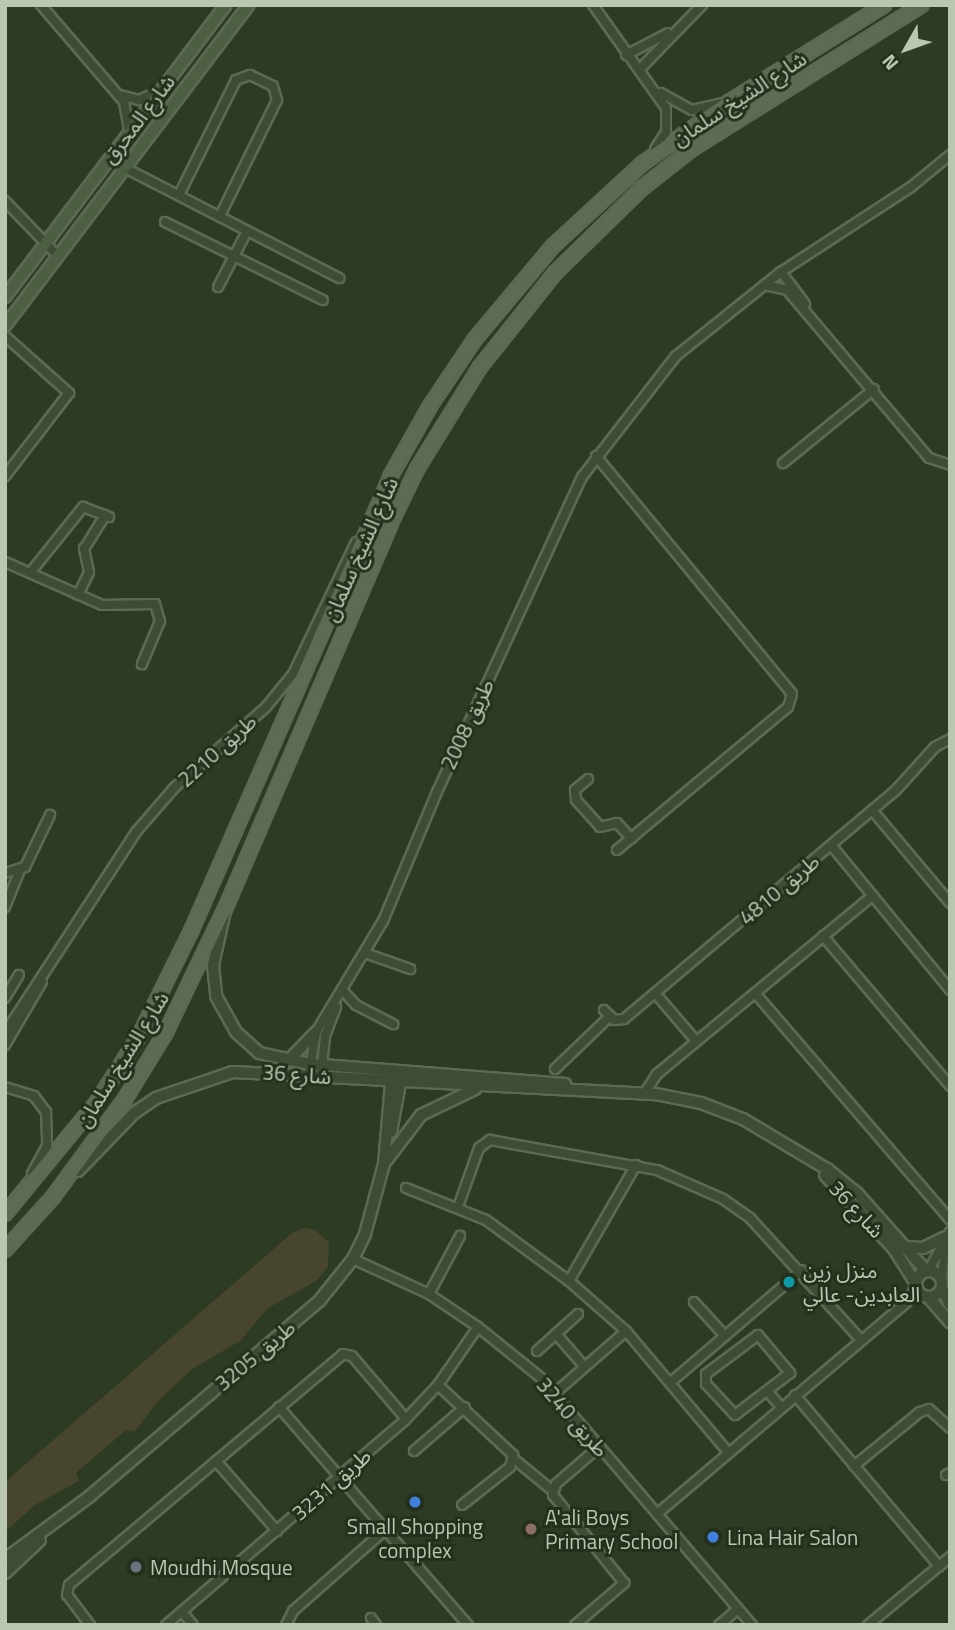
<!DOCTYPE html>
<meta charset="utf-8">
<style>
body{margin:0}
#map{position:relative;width:955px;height:1630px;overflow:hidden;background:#2c3b22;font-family:"Titillium Web","Noto Sans Arabic",sans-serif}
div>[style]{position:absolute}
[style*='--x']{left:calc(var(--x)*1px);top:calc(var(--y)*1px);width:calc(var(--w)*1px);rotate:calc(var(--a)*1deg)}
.green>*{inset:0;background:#48452f}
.roads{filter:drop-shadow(2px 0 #5c6953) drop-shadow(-2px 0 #5c6953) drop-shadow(0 2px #5c6953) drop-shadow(0 -2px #5c6953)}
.minor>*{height:8px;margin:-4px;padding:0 4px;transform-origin:4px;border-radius:4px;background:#3e4b35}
.tertiary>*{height:10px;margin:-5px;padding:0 5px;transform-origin:5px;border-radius:5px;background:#3e4b35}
.tertiary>.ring{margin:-5px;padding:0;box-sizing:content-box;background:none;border:10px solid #3e4b35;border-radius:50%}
.secondary>*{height:10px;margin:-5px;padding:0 5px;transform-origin:5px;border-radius:5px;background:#4d5e43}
.primary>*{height:12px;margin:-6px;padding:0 6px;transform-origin:6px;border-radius:6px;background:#5d6b53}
.dots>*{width:19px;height:19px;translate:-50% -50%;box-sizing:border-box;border:4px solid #23301b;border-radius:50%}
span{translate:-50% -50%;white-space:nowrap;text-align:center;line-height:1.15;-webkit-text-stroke:6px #23301b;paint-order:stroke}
.street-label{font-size:21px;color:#b9c7b0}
.poi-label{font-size:21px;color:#b9c7b0}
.left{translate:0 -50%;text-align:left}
.frame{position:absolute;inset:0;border:7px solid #b9c7b0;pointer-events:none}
.north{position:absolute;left:871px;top:14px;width:70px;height:70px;-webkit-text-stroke:5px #23301b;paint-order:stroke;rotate:230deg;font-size:19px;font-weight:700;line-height:28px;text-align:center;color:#b9c7b0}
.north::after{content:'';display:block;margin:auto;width:24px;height:32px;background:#b9c7b0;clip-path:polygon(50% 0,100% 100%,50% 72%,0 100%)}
</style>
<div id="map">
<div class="green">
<i style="clip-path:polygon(304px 1228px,315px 1230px,329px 1242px,328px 1267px,316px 1281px,268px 1308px,240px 1341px,192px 1369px,159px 1400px,135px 1431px,126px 1430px,76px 1473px,79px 1481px,35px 1505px,5px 1532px,5px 1482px,292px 1233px)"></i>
</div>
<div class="roads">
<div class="minor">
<i style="--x:41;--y:5;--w:128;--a:49.4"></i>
<i style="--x:124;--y:102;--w:29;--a:80"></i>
<i style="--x:593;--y:5;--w:126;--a:54.7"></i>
<i style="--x:666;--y:108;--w:24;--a:90"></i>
<i style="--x:666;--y:132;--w:20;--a:123"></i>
<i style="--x:626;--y:55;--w:47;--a:-27.6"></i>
<i style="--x:639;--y:70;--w:91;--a:-45.9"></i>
<i style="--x:661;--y:93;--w:35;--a:29"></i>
<i style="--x:692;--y:110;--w:32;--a:-13"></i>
<i style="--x:120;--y:95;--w:20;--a:15"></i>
<i style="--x:139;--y:100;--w:20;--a:-24"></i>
<i style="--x:125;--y:168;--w:241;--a:27.2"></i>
<i style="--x:179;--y:195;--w:128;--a:-63.6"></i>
<i style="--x:236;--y:80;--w:15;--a:-20"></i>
<i style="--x:250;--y:75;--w:25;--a:26"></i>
<i style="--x:273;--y:86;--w:15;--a:74"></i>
<i style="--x:277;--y:100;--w:129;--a:116.2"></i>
<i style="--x:5;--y:201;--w:76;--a:46.1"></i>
<i style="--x:165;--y:222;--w:176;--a:26.3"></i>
<i style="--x:781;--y:272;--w:40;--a:53"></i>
<i style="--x:765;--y:285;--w:23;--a:13"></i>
<i style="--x:787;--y:290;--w:220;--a:49.8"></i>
<i style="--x:929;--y:458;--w:22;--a:18"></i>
<i style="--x:218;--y:287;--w:63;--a:-62.6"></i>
<i style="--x:5;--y:336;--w:86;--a:41.7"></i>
<i style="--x:69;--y:393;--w:105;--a:127.6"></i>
<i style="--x:596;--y:456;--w:308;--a:50.5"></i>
<i style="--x:792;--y:694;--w:14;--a:107"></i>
<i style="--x:788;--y:707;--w:223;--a:140.1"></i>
<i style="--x:783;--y:463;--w:117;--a:-39.1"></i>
<i style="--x:5;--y:562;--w:106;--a:23.9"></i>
<i style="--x:102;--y:605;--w:53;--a:-1.1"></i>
<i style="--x:155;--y:604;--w:18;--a:74"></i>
<i style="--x:160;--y:621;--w:47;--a:112.7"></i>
<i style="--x:30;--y:573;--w:85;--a:-51.2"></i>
<i style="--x:83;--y:507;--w:28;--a:21"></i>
<i style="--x:78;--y:595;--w:25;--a:-64"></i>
<i style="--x:89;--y:572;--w:24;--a:-102"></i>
<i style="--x:84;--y:549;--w:40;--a:-58"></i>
<i style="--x:588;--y:779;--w:17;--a:140"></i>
<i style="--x:575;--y:790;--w:10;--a:84"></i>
<i style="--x:576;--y:800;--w:36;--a:48"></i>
<i style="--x:600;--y:827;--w:17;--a:-13"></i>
<i style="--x:617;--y:823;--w:21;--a:47"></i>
<i style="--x:872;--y:810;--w:121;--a:50"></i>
<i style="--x:831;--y:845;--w:188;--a:50.6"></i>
<i style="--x:5;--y:873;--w:21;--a:-17"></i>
<i style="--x:25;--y:867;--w:58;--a:-64.3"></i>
<i style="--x:5;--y:907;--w:40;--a:-68"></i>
<i style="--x:823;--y:936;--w:197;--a:49.7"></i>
<i style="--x:365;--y:953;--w:48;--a:19.6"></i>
<i style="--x:343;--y:991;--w:19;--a:47"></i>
<i style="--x:356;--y:1005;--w:42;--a:27.2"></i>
<i style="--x:655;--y:993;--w:63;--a:49.5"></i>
<i style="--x:755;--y:993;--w:299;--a:49.3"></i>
<i style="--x:5;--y:998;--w:27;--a:-59"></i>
<i style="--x:604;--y:1010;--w:14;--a:45"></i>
<i style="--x:614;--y:1020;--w:10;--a:-6"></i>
<i style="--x:624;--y:1019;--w:356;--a:-40.1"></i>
<i style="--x:896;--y:790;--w:58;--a:-47.8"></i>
<i style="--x:935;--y:747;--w:17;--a:-28"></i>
<i style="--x:5;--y:1033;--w:240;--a:-56.9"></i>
<i style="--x:136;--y:832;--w:60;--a:-49.1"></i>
<i style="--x:175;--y:787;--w:121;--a:-41.3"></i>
<i style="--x:266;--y:707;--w:43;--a:-50.7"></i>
<i style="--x:293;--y:674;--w:146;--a:-64.5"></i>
<i style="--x:5;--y:1045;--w:73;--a:-59.6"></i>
<i style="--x:555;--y:1069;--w:76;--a:-43.9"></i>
<i style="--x:309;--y:1074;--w:43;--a:-80.5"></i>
<i style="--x:316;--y:1032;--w:130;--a:-58.9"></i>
<i style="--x:383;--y:921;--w:140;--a:-67.3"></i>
<i style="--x:437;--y:792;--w:347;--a:-65.3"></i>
<i style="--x:582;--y:477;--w:153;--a:-52.2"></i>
<i style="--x:676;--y:356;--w:134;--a:-38.7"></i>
<i style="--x:781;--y:272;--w:155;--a:-33.2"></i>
<i style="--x:911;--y:187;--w:50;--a:-39.4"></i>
<i style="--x:321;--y:1075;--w:39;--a:-84"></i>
<i style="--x:325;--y:1036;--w:31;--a:-69"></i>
<i style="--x:5;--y:1087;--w:30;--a:17"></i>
<i style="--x:34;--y:1096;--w:20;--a:53"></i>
<i style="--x:46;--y:1112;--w:34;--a:88"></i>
<i style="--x:47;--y:1146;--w:31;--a:119"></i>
<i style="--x:644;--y:1094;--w:24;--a:-57"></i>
<i style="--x:657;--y:1074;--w:279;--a:-39.6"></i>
<i style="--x:406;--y:1188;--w:86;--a:21.8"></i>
<i style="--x:486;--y:1220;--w:103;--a:36.3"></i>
<i style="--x:569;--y:1281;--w:76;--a:41.3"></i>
<i style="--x:626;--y:1331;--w:157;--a:49.9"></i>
<i style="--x:458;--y:1207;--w:63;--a:-70.4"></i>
<i style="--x:479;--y:1148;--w:14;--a:-36"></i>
<i style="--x:490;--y:1140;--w:170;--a:10.2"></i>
<i style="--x:657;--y:1170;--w:72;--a:23.7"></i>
<i style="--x:723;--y:1199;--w:33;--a:35"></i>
<i style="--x:750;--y:1218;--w:165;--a:47.7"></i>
<i style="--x:353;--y:1259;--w:84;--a:24.7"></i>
<i style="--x:429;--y:1294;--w:59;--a:34"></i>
<i style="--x:478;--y:1327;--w:81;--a:39"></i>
<i style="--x:541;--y:1378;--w:325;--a:49.5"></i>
<i style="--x:928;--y:1271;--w:45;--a:-60.6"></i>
<i style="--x:942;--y:1280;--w:33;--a:-85"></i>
<i style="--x:569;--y:1281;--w:134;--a:-60"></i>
<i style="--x:429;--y:1294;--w:66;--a:-61.9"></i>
<i style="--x:694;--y:1302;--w:46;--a:47.6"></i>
<i style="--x:578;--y:1314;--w:30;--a:138"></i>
<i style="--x:556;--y:1334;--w:43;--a:48.8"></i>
<i style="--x:758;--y:1335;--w:50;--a:49.9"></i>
<i style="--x:790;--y:1373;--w:69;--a:142.6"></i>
<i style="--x:735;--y:1415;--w:42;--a:-133.1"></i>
<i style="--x:706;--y:1384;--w:10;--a:-90"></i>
<i style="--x:706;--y:1374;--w:65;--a:-36.9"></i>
<i style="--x:537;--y:1351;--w:25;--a:-42"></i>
<i style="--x:671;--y:1382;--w:172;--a:-40.5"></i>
<i style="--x:438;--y:1385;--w:103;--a:43"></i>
<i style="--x:513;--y:1455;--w:12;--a:104"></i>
<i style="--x:510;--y:1467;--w:61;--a:141.6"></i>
<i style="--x:768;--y:1392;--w:20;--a:49"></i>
<i style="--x:555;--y:1393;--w:94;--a:-41.1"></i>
<i style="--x:795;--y:1395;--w:224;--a:49.9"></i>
<i style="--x:279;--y:1407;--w:289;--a:49.1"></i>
<i style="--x:414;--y:1451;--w:67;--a:-40.8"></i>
<i style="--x:514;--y:1459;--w:50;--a:39.4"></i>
<i style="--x:216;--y:1461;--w:93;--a:48.9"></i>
<i style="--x:854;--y:1466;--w:85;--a:-39.3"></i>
<i style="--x:920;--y:1412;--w:9;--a:-18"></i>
<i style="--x:929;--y:1409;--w:28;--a:42"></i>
<i style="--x:946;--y:1475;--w:4;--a:-27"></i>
<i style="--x:657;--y:1514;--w:326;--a:-40.3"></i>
<i style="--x:906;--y:1303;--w:19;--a:-58"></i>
<i style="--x:182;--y:1612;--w:17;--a:50"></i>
<i style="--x:371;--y:1618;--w:9;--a:54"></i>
<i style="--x:90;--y:1625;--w:38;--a:-127"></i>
<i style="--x:67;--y:1595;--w:10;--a:-79"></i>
<i style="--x:69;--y:1585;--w:358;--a:-40.1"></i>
<i style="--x:343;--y:1354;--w:9;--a:13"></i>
<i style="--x:352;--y:1356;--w:83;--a:49.4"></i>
<i style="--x:166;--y:1625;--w:316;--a:-40.6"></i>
<i style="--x:406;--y:1419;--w:47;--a:-46.7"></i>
<i style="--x:438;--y:1385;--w:70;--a:-55.4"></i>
<i style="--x:286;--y:1625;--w:16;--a:-63"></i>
<i style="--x:293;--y:1611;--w:124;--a:-41.4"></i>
<i style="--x:575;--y:1625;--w:65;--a:-40.6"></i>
<i style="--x:624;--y:1583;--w:113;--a:-128.9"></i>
<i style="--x:553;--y:1495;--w:11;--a:-75"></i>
<i style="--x:556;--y:1484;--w:58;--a:-40.8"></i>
<i style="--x:719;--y:1625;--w:25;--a:-40"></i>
<i style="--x:868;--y:1625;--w:107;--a:-39.7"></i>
</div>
<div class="tertiary">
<i style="--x:225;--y:911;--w:55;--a:102.5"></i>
<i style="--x:213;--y:965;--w:31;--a:84"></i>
<i style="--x:216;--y:996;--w:41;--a:60.9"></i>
<i style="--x:236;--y:1032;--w:31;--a:42"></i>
<i style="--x:259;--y:1053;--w:52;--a:12.2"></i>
<i style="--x:310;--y:1064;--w:256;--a:4.5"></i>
<i style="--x:288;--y:1061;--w:40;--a:-46"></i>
<i style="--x:391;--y:1132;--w:55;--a:-79.5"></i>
<i style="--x:386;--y:1161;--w:58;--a:-52.7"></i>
<i style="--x:421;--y:1115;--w:60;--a:-25.7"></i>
<i style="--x:78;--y:1171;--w:81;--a:-46"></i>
<i style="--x:134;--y:1113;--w:27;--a:-34"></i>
<i style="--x:156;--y:1098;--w:81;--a:-18.7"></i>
<i style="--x:233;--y:1072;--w:424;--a:3"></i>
<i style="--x:656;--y:1094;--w:46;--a:11.3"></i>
<i style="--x:701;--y:1103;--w:45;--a:20.9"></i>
<i style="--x:743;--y:1119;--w:98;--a:30.8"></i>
<i style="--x:827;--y:1169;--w:38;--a:39"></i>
<i style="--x:857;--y:1193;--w:104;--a:48.5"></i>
<i style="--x:825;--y:1175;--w:101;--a:47"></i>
<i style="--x:894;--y:1249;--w:41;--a:57.8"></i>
<i style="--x:904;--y:1247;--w:19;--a:3"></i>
<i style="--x:923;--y:1248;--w:25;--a:-26"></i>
<i class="ring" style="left:916px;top:1271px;width:16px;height:16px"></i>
<i style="--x:942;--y:1288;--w:19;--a:65"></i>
<i style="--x:929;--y:1298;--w:32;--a:49"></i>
<i style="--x:5;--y:1559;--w:106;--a:-36.5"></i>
<i style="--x:90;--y:1496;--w:302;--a:-40.4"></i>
<i style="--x:320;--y:1300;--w:53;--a:-51.2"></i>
<i style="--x:353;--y:1259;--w:28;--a:-64"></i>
<i style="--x:365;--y:1234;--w:73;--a:-74.8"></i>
<i style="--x:384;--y:1164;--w:93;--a:-85.1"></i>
<i style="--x:5;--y:1573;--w:48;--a:-43.3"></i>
</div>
<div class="secondary">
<i style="--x:5;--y:297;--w:366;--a:-52.9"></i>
<i style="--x:5;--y:326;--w:403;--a:-52.8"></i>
</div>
<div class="primary">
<i style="--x:5;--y:1214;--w:145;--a:-50.6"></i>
<i style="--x:97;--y:1102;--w:76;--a:-57.4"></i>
<i style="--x:138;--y:1038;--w:122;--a:-63.6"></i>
<i style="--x:192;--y:929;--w:493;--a:-66.3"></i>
<i style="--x:390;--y:477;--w:81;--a:-60.6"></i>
<i style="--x:430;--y:406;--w:81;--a:-56.1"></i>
<i style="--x:475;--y:339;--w:121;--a:-50"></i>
<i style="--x:553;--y:246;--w:121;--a:-42.7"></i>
<i style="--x:642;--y:164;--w:107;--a:-35.5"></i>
<i style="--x:729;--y:102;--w:183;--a:-32"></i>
<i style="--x:5;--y:1250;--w:72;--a:-47.8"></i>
<i style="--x:53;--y:1197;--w:122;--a:-53.7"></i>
<i style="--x:125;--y:1099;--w:79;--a:-58.5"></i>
<i style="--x:166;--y:1032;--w:136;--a:-64.4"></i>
<i style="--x:225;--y:909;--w:418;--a:-66.7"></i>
<i style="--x:390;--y:525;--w:62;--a:-64.3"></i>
<i style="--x:417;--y:469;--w:120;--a:-58.3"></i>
<i style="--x:480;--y:367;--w:120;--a:-51.4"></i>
<i style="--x:555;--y:273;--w:120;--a:-44.3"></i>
<i style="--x:641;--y:189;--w:65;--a:-38.1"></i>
<i style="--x:692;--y:149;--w:271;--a:-32.1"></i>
</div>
</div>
<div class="dots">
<i style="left:789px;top:1282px;background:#0f9aa8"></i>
<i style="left:415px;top:1502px;background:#3f7fe0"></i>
<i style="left:531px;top:1529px;background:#8d6e63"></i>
<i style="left:713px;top:1537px;background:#3f7fe0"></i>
<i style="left:136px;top:1567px;background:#6b7280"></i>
</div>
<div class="street-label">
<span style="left:739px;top:98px;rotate:-33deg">شارع الشيخ سلمان</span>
<span style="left:138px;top:119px;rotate:-53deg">شارع المحرق</span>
<span style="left:360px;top:549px;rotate:-66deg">شارع الشيخ سلمان</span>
<span style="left:467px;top:724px;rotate:-65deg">طريق 2008</span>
<span style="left:217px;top:750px;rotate:-42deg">طريق 2210</span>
<span style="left:779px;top:889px;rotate:-40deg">طريق 4810</span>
<span style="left:122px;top:1059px;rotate:-58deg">شارع الشيخ سلمان</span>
<span style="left:297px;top:1074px;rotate:4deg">شارع 36</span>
<span style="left:857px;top:1209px;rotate:47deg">شارع 36</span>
<span style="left:255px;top:1355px;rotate:-40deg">طريق 3205</span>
<span style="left:573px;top:1417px;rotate:49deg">طريق 3240</span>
<span style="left:331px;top:1484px;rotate:-41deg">طريق 3231</span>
</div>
<div class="poi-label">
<span class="left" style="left:803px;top:1282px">منزل زين<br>العابدين- عالي</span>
<span class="left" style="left:545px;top:1529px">A'ali Boys<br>Primary School</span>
<span style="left:415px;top:1538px">Small Shopping<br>complex</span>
<span class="left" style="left:727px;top:1537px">Lina Hair Salon</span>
<span class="left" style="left:150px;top:1567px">Moudhi Mosque</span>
</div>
<div class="frame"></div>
<div class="north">N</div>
</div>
